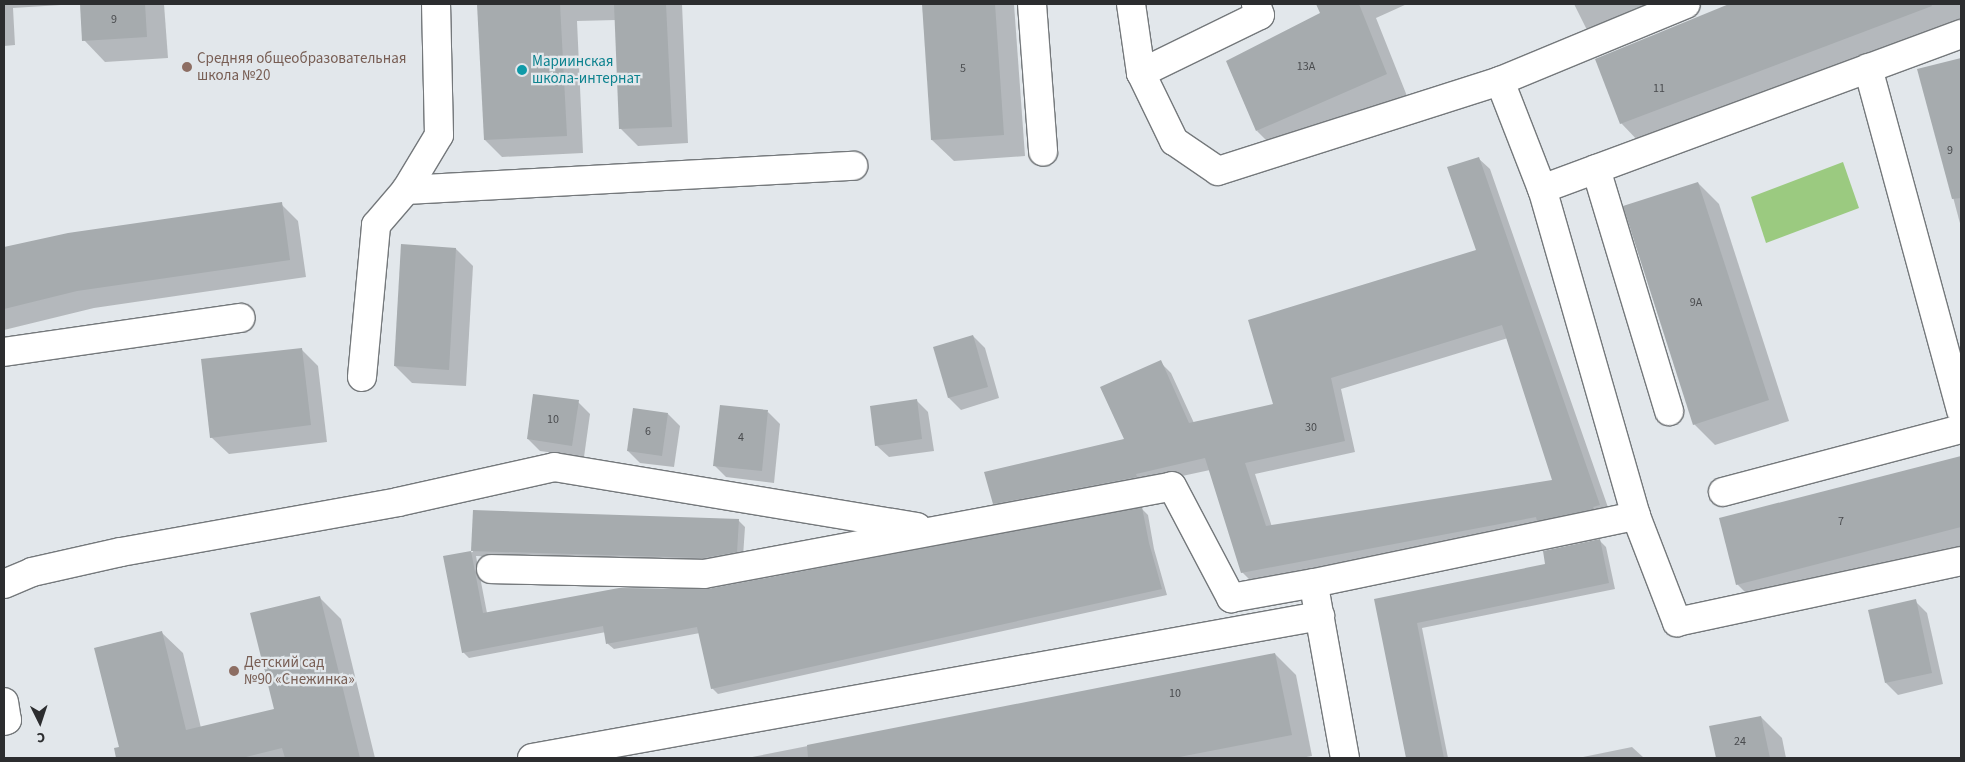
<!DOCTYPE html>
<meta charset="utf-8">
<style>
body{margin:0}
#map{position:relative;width:1965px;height:762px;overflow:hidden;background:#e2e7eb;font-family:"Source Sans 3",sans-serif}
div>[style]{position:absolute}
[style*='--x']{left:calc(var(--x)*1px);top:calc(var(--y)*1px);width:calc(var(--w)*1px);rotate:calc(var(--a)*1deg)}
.green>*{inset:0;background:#9bca80}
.shadow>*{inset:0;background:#0003}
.building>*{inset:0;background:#a6abae}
.roads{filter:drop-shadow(1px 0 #74787b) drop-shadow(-1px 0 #74787b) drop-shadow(0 1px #74787b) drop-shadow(0 -1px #74787b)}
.minor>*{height:28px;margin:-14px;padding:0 14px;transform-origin:14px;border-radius:14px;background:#fff}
.dots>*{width:14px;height:14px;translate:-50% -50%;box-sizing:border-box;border:2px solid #e2e7eb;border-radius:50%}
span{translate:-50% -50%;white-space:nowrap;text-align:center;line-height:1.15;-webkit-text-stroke:4.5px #e2e7eb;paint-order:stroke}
.number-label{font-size:12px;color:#4a4c4f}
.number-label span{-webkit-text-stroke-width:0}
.education-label{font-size:15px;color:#785e54}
.left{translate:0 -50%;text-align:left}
.culture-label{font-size:15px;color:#0d838f}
.frame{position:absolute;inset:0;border:5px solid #2c2d2f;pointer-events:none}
.north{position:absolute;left:15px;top:697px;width:50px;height:50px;-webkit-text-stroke:4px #e2e7eb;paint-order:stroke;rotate:176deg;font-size:14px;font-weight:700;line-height:20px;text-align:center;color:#2c2d2f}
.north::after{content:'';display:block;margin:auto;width:18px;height:22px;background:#2c2d2f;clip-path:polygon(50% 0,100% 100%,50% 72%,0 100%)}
</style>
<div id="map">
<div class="green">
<i style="clip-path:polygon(1843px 162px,1859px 208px,1766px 243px,1751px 197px)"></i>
</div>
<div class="shadow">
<i style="clip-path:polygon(4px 4px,77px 4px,13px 8px,15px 45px,4px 46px)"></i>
<i style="clip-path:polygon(81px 4px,164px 4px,168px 58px,105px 62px,84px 40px)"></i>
<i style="clip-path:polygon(479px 4px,682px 4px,688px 143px,638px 146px,621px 129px,616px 20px,577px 21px,583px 153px,502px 157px,485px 140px)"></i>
<i style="clip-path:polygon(923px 4px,1014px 4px,1025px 156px,954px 161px,932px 140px)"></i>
<i style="clip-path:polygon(1318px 4px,1407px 4px,1376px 18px,1407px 96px,1278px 152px,1257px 131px,1322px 14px)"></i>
<i style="clip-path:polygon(1574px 4px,1655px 4px,1607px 50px,1586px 28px)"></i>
<i style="clip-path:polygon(1733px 4px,1961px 4px,1961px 24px,1642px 145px,1621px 123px,1597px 59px)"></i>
<i style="clip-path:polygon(1961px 59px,1961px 227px,1919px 70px)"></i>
<i style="clip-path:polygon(evenodd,1478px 158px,1490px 169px,1611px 516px,1253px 583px,1242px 572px,1210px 470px,1006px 514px,994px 503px,1125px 440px,1160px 362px,1171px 373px,1194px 423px,1275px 405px,1478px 251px,1478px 158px,1508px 338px,1554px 481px,1272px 527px,1255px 474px,1355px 452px,1341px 389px,1508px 338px)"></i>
<i style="clip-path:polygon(1698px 183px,1719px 204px,1789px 421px,1715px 445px,1694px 424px)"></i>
<i style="clip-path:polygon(281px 204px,298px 221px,306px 277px,94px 308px,4px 330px,4px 248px,68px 234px)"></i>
<i style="clip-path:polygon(402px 246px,456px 249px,473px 266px,466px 386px,412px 383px,395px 366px)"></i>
<i style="clip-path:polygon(973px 336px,985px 348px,999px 398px,961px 410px,949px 398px,934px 348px)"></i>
<i style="clip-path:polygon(301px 349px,318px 366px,327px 442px,229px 454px,211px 437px)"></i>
<i style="clip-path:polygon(916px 400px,928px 412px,934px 451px,889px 457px,876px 445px)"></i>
<i style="clip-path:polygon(578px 402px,590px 414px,584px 457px,540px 451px,528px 439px)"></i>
<i style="clip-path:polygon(768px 412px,780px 424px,774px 483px,726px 477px,714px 465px)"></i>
<i style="clip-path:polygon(668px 414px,680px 426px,674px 467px,640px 463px,628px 451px)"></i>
<i style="clip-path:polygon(1961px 457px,1961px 553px,1758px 605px,1737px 584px,1720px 519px)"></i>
<i style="clip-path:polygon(1142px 509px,1148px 515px,1154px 549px,1167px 595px,718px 694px,712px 688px,700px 633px,614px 649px,608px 644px,606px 632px,469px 658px,463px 652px,445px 557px,473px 552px,474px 511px,739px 521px,745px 527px,743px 557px,709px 564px,476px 556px,487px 613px,707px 591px)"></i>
<i style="clip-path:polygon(1600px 541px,1606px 547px,1615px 589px,1422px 628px,1448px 758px,1408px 758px,1375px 600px,1547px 565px)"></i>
<i style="clip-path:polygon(319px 597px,341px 619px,375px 758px,123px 758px,96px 648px,161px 632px,183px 653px,201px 728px,276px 710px)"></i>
<i style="clip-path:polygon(1915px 601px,1927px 613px,1943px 684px,1898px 695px,1886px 683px)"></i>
<i style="clip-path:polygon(1275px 654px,1296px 675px,1312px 756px,1301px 758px,747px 758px)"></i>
<i style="clip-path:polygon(1761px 717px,1782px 738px,1786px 758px,1717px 758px,1711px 727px)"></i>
<i style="clip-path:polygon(1632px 747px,1644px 758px,1583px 758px,1583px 757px)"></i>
</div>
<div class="building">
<i style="clip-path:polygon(80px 4px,145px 4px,147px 37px,82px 41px)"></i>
<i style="clip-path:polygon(477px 4px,560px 4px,567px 136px,484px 140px)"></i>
<i style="clip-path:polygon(614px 4px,666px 4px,672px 127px,619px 129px)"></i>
<i style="clip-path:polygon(922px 4px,995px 4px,1004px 135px,931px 140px)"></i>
<i style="clip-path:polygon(1316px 4px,1359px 4px,1387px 74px,1256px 131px,1226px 61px,1320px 13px)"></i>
<i style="clip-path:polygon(1729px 4px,1931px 4px,1932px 6px,1620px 124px,1595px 59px)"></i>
<i style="clip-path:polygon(1961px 58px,1961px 198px,1952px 199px,1917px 69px)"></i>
<i style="clip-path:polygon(evenodd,1479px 157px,1600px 505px,1593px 507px,1594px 509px,1537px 521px,1536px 517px,1241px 573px,1205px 458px,1136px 474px,1137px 477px,993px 504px,984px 472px,1124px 439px,1100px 387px,1161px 360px,1189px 423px,1273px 404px,1248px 320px,1476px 250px,1447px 167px,1479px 157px,1502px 325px,1552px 480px,1266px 526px,1245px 463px,1345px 441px,1331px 378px,1502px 325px)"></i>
<i style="clip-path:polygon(1698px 182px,1769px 400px,1693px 425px,1623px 206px)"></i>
<i style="clip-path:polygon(282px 202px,290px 260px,77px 291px,4px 309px,4px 247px,68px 233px)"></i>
<i style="clip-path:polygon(401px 244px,456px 248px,449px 370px,394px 366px)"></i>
<i style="clip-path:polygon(973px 335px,988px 387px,948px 398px,933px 347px)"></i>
<i style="clip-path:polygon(302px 348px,311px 425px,210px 438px,201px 359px)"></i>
<i style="clip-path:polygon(533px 394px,579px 400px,572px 446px,527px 439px)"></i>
<i style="clip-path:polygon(917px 399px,922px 439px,875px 446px,870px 406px)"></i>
<i style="clip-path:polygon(720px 405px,768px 410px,762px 471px,713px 466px)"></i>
<i style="clip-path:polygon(633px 408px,668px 413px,662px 456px,627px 451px)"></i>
<i style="clip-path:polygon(1961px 456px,1961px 527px,1736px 585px,1719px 518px)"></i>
<i style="clip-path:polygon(1142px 507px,1149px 543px,1162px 589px,711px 689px,697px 627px,606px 644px,603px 626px,462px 653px,443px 556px,471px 551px,483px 613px,619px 588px,707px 589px)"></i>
<i style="clip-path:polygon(473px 510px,739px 519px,737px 552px,703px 558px,471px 551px)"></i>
<i style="clip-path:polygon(1600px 539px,1609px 583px,1417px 623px,1444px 758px,1406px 758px,1374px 599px,1545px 564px,1543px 551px)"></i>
<i style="clip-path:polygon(320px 596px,360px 758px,285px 758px,282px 748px,242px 758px,116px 758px,114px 748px,119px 747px,94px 648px,162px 631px,186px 730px,274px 709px,250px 613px)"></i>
<i style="clip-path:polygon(1916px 599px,1932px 673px,1885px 683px,1868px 610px)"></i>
<i style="clip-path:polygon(1275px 653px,1292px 735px,1174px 758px,808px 758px,807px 745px)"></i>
<i style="clip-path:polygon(1761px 716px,1770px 758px,1716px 758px,1709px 726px)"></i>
</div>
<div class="roads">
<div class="minor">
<i style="--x:1032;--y:4;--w:148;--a:85.7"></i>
<i style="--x:1131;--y:4;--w:70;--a:81.8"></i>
<i style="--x:1141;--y:73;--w:76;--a:64.1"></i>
<i style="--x:1174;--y:141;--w:53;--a:34.3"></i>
<i style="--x:1218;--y:171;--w:296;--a:-17.7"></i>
<i style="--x:1500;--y:81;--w:201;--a:-22.5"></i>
<i style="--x:1868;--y:68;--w:355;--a:74.8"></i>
<i style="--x:1141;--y:73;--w:132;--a:-26"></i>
<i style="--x:1260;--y:15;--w:12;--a:-110"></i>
<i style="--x:1596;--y:169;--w:253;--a:73.2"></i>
<i style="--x:1542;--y:189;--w:447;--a:-20.3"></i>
<i style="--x:406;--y:190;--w:448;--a:-3.1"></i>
<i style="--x:4;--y:352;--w:239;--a:-8.2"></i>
<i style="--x:362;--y:377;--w:153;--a:-84.7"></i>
<i style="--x:376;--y:225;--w:46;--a:-49.4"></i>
<i style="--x:406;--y:190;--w:64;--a:-59"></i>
<i style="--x:439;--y:135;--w:131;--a:-91.3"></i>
<i style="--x:1723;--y:492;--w:246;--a:-14.8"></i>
<i style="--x:1636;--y:516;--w:114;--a:68.9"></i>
<i style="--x:1677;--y:622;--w:290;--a:-12.1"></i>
<i style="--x:491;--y:569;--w:213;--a:1.3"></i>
<i style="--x:704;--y:574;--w:476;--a:-10.6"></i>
<i style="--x:1172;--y:486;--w:127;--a:62.2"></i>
<i style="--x:1231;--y:598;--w:84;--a:-10.2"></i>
<i style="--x:1314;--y:583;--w:329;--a:-11.8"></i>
<i style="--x:1636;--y:516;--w:340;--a:-106"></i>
<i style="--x:1542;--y:189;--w:116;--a:-111.3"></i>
<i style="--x:4;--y:584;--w:30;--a:-23"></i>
<i style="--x:32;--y:572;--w:91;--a:-12.7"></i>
<i style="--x:121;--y:552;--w:281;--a:-10.2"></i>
<i style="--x:398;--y:502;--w:160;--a:-12.6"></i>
<i style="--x:554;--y:467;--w:368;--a:9.4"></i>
<i style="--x:1316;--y:597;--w:164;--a:79.8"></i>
<i style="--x:4;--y:702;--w:18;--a:81"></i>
<i style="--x:7;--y:720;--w:3;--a:162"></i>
<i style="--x:532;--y:758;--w:801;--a:-10.22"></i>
</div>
</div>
<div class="dots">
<i style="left:187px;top:67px;background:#8d6e63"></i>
<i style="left:522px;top:70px;background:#0f9aa8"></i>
<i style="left:234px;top:671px;background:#8d6e63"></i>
</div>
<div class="number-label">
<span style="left:114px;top:20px">9</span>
<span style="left:1306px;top:67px">13А</span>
<span style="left:963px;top:69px">5</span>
<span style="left:1659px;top:89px">11</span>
<span style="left:1950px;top:151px">9</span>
<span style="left:1696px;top:303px">9А</span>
<span style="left:553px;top:420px">10</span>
<span style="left:1311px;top:428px">30</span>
<span style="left:648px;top:432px">6</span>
<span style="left:741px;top:438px">4</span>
<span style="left:1841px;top:522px">7</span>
<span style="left:1175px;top:694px">10</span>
<span style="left:1740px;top:742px">24</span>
</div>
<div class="education-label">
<span class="left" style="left:197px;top:67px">Средняя общеобразовательная<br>школа №20</span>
<span class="left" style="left:244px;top:671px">Детский сад<br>№90 «Снежинка»</span>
</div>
<div class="culture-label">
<span class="left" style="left:532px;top:70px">Мариинская<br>школа-интернат</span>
</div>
<div class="frame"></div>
<div class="north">С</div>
</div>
